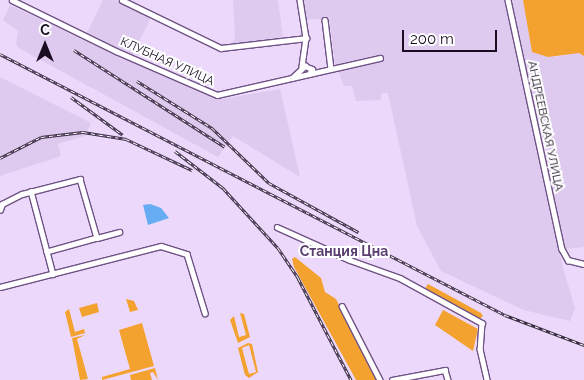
<!DOCTYPE html>
<meta charset="utf-8">
<style>
body{margin:0}
#map{position:relative;width:584px;height:380px;overflow:hidden;background:#ecd8fb;font-family:Raleway,sans-serif}
div>[style]{position:absolute}
[style*='--x']{left:calc(var(--x)*1px);top:calc(var(--y)*1px);width:calc(var(--w)*1px);rotate:calc(var(--a)*1deg)}
.built>*{inset:0;background:#dec9ef}
.green>*{inset:0;background:#f4a22f}
.water>*{inset:0;background:#66acf2}
.roads{filter:drop-shadow(1px 0 #6f5285) drop-shadow(-1px 0 #6f5285) drop-shadow(0 1px #6f5285) drop-shadow(0 -1px #6f5285)}
.minor>*{height:4.5px;margin:-2.25px;padding:0 2.25px;transform-origin:2.25px;border-radius:2.25px;background:#fff}
.rail>*{height:3px;margin-top:-1.5px;transform-origin:0;background:repeating-linear-gradient(90deg,#fff 0 4px,#3c2e45 0 8px);box-sizing:border-box;border-block:1px solid #3c2e45}
span{translate:-50% -50%;white-space:nowrap;text-align:center;line-height:1.15;-webkit-text-stroke:4px #fff;paint-order:stroke}
.street-label{font-size:12px;color:#190d21}
.neighbourhood-label{font-size:14px;color:#5b3f70;font-weight:700}
.north{position:absolute;left:20px;top:20px;width:50px;height:50px;-webkit-text-stroke:4px #fff;paint-order:stroke;rotate:0deg;font-size:14px;font-weight:700;line-height:20px;text-align:center;color:#190d21}
.north::after{content:'';display:block;margin:auto;width:18px;height:22px;background:#190d21;clip-path:polygon(50% 0,100% 100%,50% 72%,0 100%)}
.scale{position:absolute;left:402px;top:30px;width:95px;height:22px;box-sizing:border-box;border:2px solid #190d21;border-top:0;padding-left:6px;font-size:15px;line-height:18px;white-space:nowrap;color:#190d21;-webkit-text-stroke:4px #fff;paint-order:stroke}
</style>
<div id="map">
<div class="built">
<i style="clip-path:polygon(103px 0,115px 0,151px 17px,133px 55px,87px 33px)"></i>
<i style="clip-path:polygon(233px 0,278px 0,283px 39px,232px 45px,235px 37px)"></i>
<i style="clip-path:polygon(302px 0,523px 0,532px 52px,555px 57px,579px 52px,584px 56px,584px 247px,565px 249px,539px 125px,533px 127px,563px 268px,575px 308px,570px 321px,524px 310px,441px 271px,417px 226px,388px 93px,381px 93px,381px 100px,356px 101px,352px 86px,344px 86px,335px 63px,329px 18px,305px 20px)"></i>
<i style="clip-path:polygon(10px 5px,123px 59px,125px 56px,223px 99px,280px 89px,300px 177px,233px 136px,218px 157px,19px 48px,16px 44px,18px 31px,3px 20px)"></i>
<i style="clip-path:polygon(0 77px,91px 123px,85px 136px,58px 144px,61px 156px,0 176px)"></i>
</div>
<div class="green">
<i style="clip-path:polygon(523px 0,584px 0,584px 56px,579px 53px,548px 57px,532px 52px)"></i>
<i style="clip-path:polygon(295px 257px,321px 278px,325px 292px,336px 299px,377px 380px,356px 380px,294px 267px,292px 259px)"></i>
<i style="clip-path:polygon(428px 284px,481px 313px,483px 316px,478px 320px,424px 290px)"></i>
<i style="clip-path:polygon(126px 299px,134px 301px,138px 310px,130px 312px)"></i>
<i style="clip-path:polygon(97px 303px,99px 312px,82px 317px,79px 308px)"></i>
<i style="clip-path:polygon(69px 309px,75px 332px,84px 329px,85px 333px,71px 337px,65px 312px)"></i>
<i style="clip-path:polygon(443px 310px,478px 329px,473px 351px,435px 325px)"></i>
<i style="clip-path:polygon(240px 313px,244px 314px,250px 337px,238px 343px,230px 320px,234px 316px,239px 337px,246px 335px)"></i>
<i style="clip-path:polygon(142px 323px,154px 366px,102px 380px,102px 377px,130px 369px,119px 330px)"></i>
<i style="clip-path:polygon(85px 335px,77px 339px,88px 379px,80px 380px,72px 338px)"></i>
<i style="clip-path:polygon(evenodd,248px 343px,252px 344px,258px 372px,249px 378px,245px 375px,238px 348px,248px 343px,249px 345px,256px 372px,249px 374px,242px 348px,249px 345px)"></i>
<i style="clip-path:polygon(155px 368px,158px 380px,153px 372px,150px 373px,152px 380px,131px 380px,130px 375px)"></i>
</div>
<div class="water">
<i style="clip-path:polygon(150px 204px,161px 208px,169px 218px,148px 225px,143px 205px)"></i>
</div>
<div class="roads">
<div class="minor">
<i style="--x:12;--y:0;--w:116;--a:26.1"></i>
<i style="--x:116;--y:51;--w:110;--a:23.5"></i>
<i style="--x:217;--y:95;--w:167;--a:-12.8"></i>
<i style="--x:122;--y:0;--w:110;--a:25.9"></i>
<i style="--x:221;--y:48;--w:86;--a:-6.7"></i>
<i style="--x:300;--y:0;--w:38;--a:81"></i>
<i style="--x:306;--y:38;--w:30;--a:98"></i>
<i style="--x:508;--y:0;--w:255;--a:77.8"></i>
<i style="--x:562;--y:249;--w:13;--a:61"></i>
<i style="--x:568;--y:260;--w:16;--a:14"></i>
<i style="--x:325;--y:20;--w:49;--a:83"></i>
<i style="--x:292;--y:78;--w:18;--a:-43"></i>
<i style="--x:305;--y:66;--w:8;--a:23"></i>
<i style="--x:312;--y:69;--w:5;--a:112"></i>
<i style="--x:31;--y:191;--w:86;--a:75.2"></i>
<i style="--x:0;--y:210;--w:6;--a:-72"></i>
<i style="--x:2;--y:204;--w:22;--a:-27"></i>
<i style="--x:22;--y:194;--w:60;--a:-14.5"></i>
<i style="--x:80;--y:179;--w:61;--a:73.9"></i>
<i style="--x:97;--y:238;--w:52;--a:164.4"></i>
<i style="--x:277;--y:227;--w:80;--a:24.3"></i>
<i style="--x:350;--y:260;--w:53;--a:19.8"></i>
<i style="--x:400;--y:278;--w:94;--a:28.8"></i>
<i style="--x:482;--y:323;--w:26;--a:94"></i>
<i style="--x:480;--y:349;--w:32;--a:77"></i>
<i style="--x:97;--y:238;--w:23;--a:-15"></i>
<i style="--x:0;--y:287;--w:166;--a:-14.3"></i>
<i style="--x:161;--y:246;--w:27;--a:17"></i>
<i style="--x:187;--y:254;--w:62;--a:73"></i>
<i style="--x:342;--y:306;--w:83;--a:62.8"></i>
<i style="--x:392;--y:380;--w:54;--a:-10.7"></i>
<i style="--x:445;--y:370;--w:10;--a:73"></i>
</div>
</div>
<div class="rail">
<i style="--x:74;--y:50;--w:179;--a:32.7"></i>
<i style="--x:0;--y:54;--w:568;--a:27.33"></i>
<i style="--x:505;--y:315;--w:85;--a:20.8"></i>
<i style="--x:137;--y:81;--w:89;--a:32.1"></i>
<i style="--x:212;--y:128;--w:79;--a:44"></i>
<i style="--x:269;--y:183;--w:102;--a:28.8"></i>
<i style="--x:71;--y:97;--w:64;--a:36.2"></i>
<i style="--x:175;--y:151;--w:61;--a:37.6"></i>
<i style="--x:223;--y:188;--w:81;--a:47.5"></i>
<i style="--x:278;--y:248;--w:36;--a:56"></i>
<i style="--x:298;--y:278;--w:115;--a:62.5"></i>
<i style="--x:0;--y:158;--w:46;--a:-27.1"></i>
<i style="--x:41;--y:137;--w:42;--a:-6.8"></i>
<i style="--x:83;--y:132;--w:44;--a:9.2"></i>
<i style="--x:126;--y:139;--w:73;--a:25.2"></i>
</div>
<div class="street-label">
<span style="left:167px;top:62px;rotate:24deg">КЛУБНАЯ УЛИЦА</span>
<span style="left:545px;top:126px;rotate:78deg">АНДРЕЕВСКАЯ УЛИЦА</span>
</div>
<div class="neighbourhood-label">
<span style="left:344px;top:251px">Станция Цна</span>
</div>
<div class="north">С</div>
<div class="scale">200 m</div>
</div>
